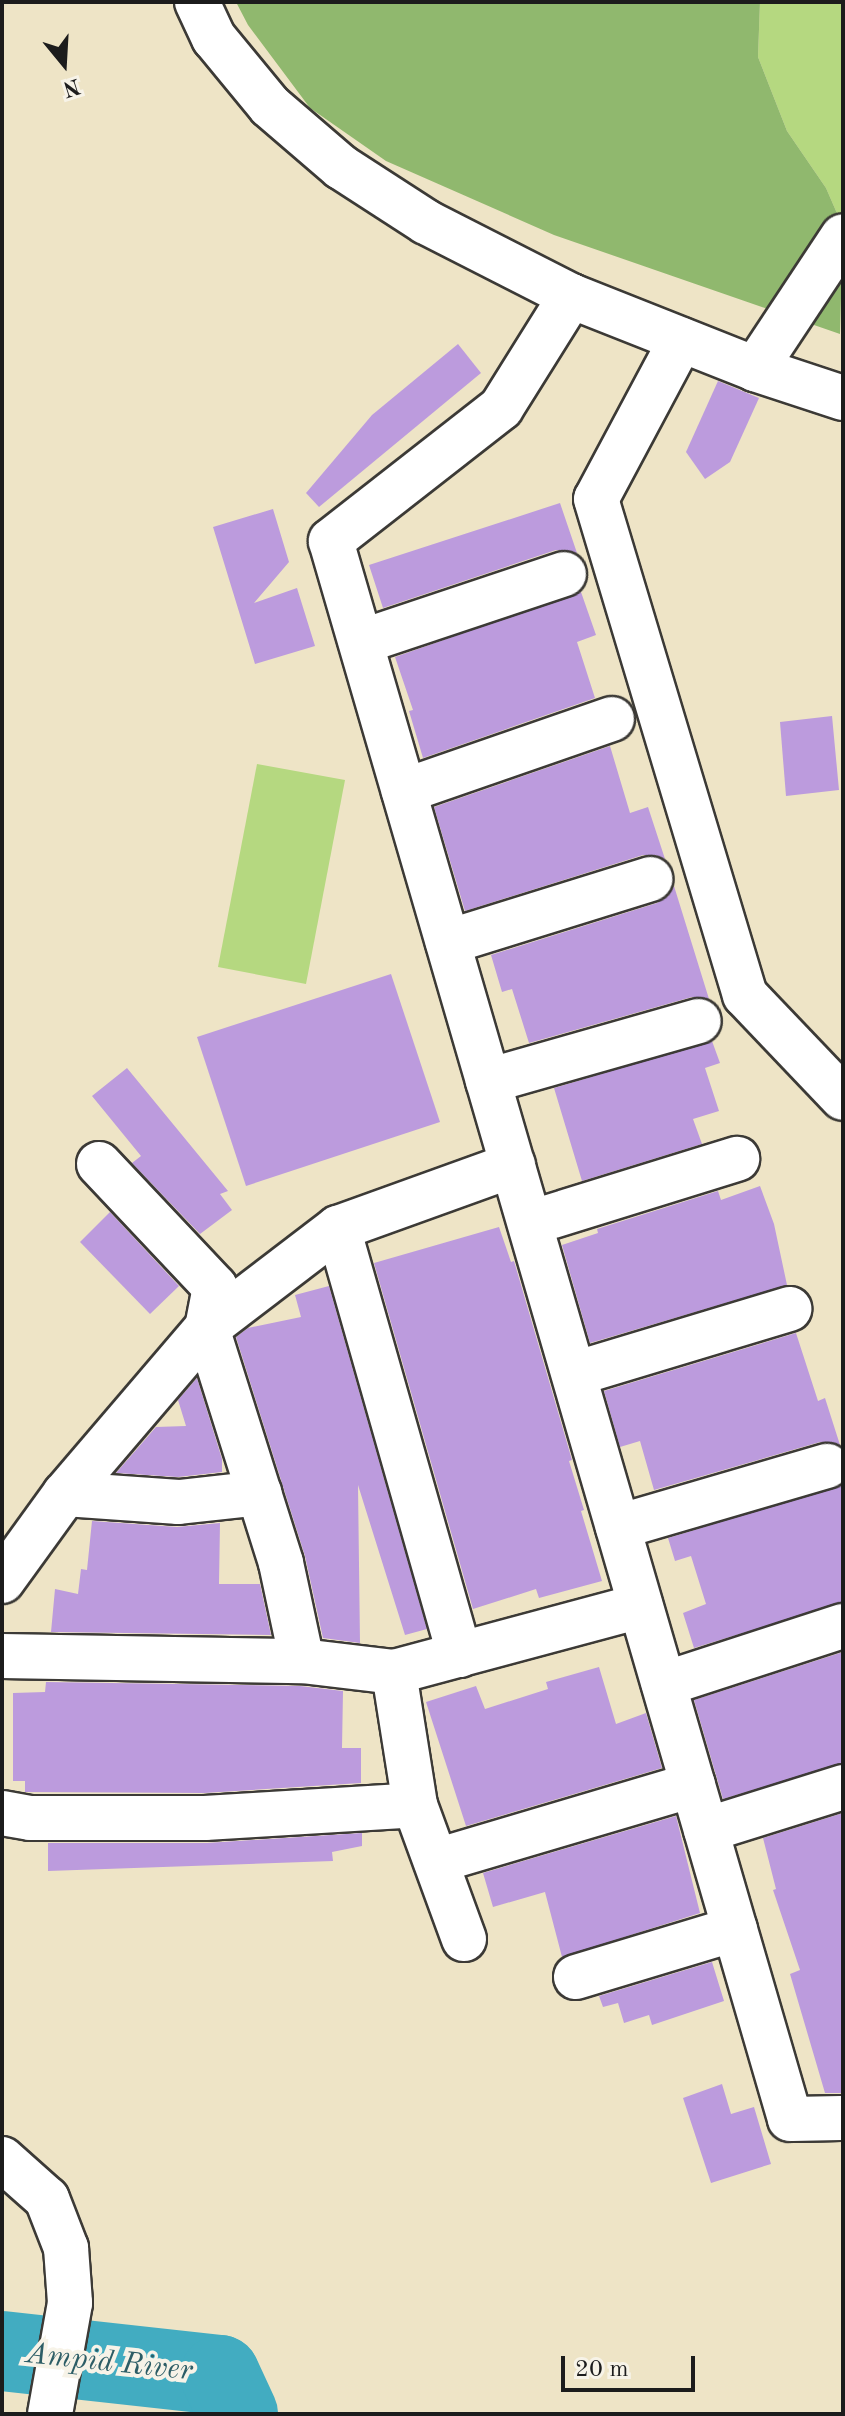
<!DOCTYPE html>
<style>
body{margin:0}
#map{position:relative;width:845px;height:2416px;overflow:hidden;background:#eee4c6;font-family:"Old Standard TT",serif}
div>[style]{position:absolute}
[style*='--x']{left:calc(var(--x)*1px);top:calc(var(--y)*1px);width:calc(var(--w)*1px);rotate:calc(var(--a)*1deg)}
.green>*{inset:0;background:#b5d880}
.forest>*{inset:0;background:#90b86e}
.river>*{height:80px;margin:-40px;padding:0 40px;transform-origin:40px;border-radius:40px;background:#42acc1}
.building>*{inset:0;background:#bc9bdd}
.roads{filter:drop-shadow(2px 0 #3c3a36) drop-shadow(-2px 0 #3c3a36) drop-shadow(0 2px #3c3a36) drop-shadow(0 -2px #3c3a36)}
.minor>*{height:44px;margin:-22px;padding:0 22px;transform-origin:22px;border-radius:22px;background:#fff}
span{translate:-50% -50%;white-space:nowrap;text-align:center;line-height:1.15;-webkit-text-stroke:8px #f7f3e8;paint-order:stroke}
.water-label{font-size:30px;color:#2d5d66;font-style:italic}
.frame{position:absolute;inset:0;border:4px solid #1c1c1c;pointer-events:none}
.north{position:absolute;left:24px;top:24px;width:80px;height:80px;-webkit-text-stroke:6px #f7f3e8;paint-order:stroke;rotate:162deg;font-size:22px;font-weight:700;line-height:32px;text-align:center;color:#1c1c1c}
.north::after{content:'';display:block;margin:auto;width:28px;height:36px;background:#1c1c1c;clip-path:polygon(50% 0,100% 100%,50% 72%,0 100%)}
.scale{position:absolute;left:561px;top:2356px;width:134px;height:36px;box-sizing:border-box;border:4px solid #1c1c1c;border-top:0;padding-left:10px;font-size:24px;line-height:28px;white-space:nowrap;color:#1c1c1c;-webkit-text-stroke:6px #f7f3e8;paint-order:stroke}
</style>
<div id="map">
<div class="green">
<i style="clip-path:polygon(760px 2px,843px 2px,843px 227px,826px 188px,787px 131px,758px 57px)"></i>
<i style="clip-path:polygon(257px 764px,345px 780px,306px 984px,218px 967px)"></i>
</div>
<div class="forest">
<i style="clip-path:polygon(236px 2px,760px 2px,758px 57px,787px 131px,826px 188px,843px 227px,840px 334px,554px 235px,386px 161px,310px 108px,248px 25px)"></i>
</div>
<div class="river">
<i style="--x:2;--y:2351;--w:219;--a:6.3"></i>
<i style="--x:220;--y:2375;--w:43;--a:65.2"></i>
</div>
<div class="building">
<i style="clip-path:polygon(458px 344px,481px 373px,319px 507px,306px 493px,372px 415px)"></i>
<i style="clip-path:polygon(718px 381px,759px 398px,730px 462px,705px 479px,686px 452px)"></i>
<i style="clip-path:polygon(560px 503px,577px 553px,556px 550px,383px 608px,369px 565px)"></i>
<i style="clip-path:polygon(273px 509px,289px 562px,254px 603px,297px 588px,315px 646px,255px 664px,213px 527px)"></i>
<i style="clip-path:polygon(581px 592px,596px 635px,577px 642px,595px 698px,423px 758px,409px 711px,413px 710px,395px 657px)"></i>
<i style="clip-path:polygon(832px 716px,839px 790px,786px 796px,780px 722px)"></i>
<i style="clip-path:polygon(610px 746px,630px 813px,648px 807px,665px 859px,655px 855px,643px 855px,465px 911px,434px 807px)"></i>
<i style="clip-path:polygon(674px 886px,709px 999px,692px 997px,529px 1043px,512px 989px,502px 992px,491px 955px,657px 903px,668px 896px)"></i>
<i style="clip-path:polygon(391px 974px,440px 1122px,246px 1186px,197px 1037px)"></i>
<i style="clip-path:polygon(712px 1041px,720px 1063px,705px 1068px,719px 1111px,693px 1119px,702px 1144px,582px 1181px,554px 1088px)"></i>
<i style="clip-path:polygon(127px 1068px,228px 1191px,220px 1194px,232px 1210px,200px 1234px,132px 1163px,141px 1156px,92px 1096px)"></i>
<i style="clip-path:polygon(760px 1186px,774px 1224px,787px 1285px,590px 1343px,562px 1245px,598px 1233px,597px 1229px,718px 1191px,721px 1200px)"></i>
<i style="clip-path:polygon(110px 1212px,179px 1286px,150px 1314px,80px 1242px)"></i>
<i style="clip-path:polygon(499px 1227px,511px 1262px,514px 1261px,572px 1460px,569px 1461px,584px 1510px,581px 1511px,602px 1581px,539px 1598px,536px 1589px,473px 1609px,374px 1263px)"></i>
<i style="clip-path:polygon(329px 1286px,427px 1629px,405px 1635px,358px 1485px,360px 1643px,323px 1638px,305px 1556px,236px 1337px,248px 1328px,301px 1317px,295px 1295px)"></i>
<i style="clip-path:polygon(796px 1333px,818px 1401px,825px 1398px,840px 1445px,820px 1442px,654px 1490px,640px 1441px,620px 1447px,604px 1391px)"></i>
<i style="clip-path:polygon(197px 1378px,222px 1459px,222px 1472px,178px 1477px,116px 1473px,156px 1427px,186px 1426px,178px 1400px)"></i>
<i style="clip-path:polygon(843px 1485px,843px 1602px,694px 1648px,683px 1613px,706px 1604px,691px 1556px,675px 1561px,668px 1538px)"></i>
<i style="clip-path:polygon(92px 1521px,177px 1527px,220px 1523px,219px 1584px,260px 1584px,271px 1635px,51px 1632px,55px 1589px,78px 1594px,81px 1569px,87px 1570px)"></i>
<i style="clip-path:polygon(843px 1652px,843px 1763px,723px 1799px,694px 1700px)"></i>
<i style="clip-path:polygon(599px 1667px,616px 1724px,646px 1713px,662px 1768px,466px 1826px,426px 1702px,476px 1686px,485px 1709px,548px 1689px,546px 1682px)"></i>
<i style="clip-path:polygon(46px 1682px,300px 1686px,343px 1691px,342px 1748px,361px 1748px,361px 1783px,204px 1793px,25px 1792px,25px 1781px,13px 1781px,13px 1693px,45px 1692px)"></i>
<i style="clip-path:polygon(843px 1813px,843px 2093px,825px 2093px,790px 1974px,800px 1970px,773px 1890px,776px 1889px,763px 1838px)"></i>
<i style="clip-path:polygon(676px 1816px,700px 1913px,562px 1957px,545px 1892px,493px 1907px,483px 1873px)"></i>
<i style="clip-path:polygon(362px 1833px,362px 1846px,332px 1852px,333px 1861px,48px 1871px,48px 1843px,207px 1843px)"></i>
<i style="clip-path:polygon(712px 1962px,724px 2001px,652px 2025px,649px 2015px,624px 2023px,618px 2003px,603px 2007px,599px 1996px)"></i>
<i style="clip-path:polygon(722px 2084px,731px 2114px,754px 2107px,771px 2164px,711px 2183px,683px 2098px)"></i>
</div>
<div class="roads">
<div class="minor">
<i style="--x:197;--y:2;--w:40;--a:65"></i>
<i style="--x:214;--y:38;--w:88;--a:50.5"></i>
<i style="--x:270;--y:106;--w:94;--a:40.7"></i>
<i style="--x:341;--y:167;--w:101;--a:32.9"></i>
<i style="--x:426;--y:222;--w:163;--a:27"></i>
<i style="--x:571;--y:296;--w:198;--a:21.6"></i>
<i style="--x:755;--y:369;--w:93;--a:18.2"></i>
<i style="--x:571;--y:296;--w:132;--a:122"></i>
<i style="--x:501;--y:408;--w:216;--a:142"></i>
<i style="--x:331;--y:541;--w:1643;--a:73.78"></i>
<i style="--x:790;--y:2119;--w:53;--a:-1.1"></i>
<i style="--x:681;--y:340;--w:180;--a:118.1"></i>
<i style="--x:596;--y:499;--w:518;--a:73.28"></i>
<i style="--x:745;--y:995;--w:142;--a:46.4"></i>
<i style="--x:755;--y:369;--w:159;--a:-56.5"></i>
<i style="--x:361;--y:642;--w:214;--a:-18.5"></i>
<i style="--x:404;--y:791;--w:220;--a:-19.1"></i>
<i style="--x:448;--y:942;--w:212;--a:-17.3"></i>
<i style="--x:488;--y:1081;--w:219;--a:-15.9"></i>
<i style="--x:99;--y:1164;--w:169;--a:46.7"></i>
<i style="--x:215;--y:1287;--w:42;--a:101"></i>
<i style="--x:207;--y:1328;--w:246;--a:72.5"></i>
<i style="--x:281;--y:1563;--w:100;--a:77.9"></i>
<i style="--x:530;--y:1223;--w:217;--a:-17.2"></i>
<i style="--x:338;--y:1228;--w:444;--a:74.1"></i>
<i style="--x:574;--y:1374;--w:225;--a:-16.8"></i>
<i style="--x:65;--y:1494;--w:114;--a:4"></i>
<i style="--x:179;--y:1502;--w:81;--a:-6.3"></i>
<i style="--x:618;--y:1527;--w:218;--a:-16.3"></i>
<i style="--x:2;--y:1581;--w:107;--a:-54.1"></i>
<i style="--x:65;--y:1494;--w:218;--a:-49.5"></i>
<i style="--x:207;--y:1328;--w:165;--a:-37.4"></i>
<i style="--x:338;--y:1228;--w:186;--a:-19.8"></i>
<i style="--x:2;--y:1656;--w:300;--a:1"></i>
<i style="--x:302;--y:1661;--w:93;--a:6.8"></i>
<i style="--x:664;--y:1684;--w:188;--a:-18"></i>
<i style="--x:2;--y:1813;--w:28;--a:10"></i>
<i style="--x:30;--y:1818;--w:175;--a:0"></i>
<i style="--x:205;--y:1818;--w:210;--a:-3.5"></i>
<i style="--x:706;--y:1830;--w:144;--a:-17.4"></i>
<i style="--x:436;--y:1861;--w:268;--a:-16.5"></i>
<i style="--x:464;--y:1939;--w:143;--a:-110.1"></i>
<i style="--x:415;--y:1805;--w:135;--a:-99"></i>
<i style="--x:394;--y:1672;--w:255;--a:-15"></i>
<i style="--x:576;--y:1977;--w:166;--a:-16.8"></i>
<i style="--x:2;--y:2159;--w:60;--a:41.6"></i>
<i style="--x:47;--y:2199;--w:53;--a:68.8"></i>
<i style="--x:66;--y:2248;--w:55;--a:85.8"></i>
<i style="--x:70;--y:2303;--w:113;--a:100.2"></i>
</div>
</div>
<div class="water-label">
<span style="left:109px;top:2363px;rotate:6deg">Ampid River</span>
</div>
<div class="frame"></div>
<div class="north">N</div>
<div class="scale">20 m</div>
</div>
